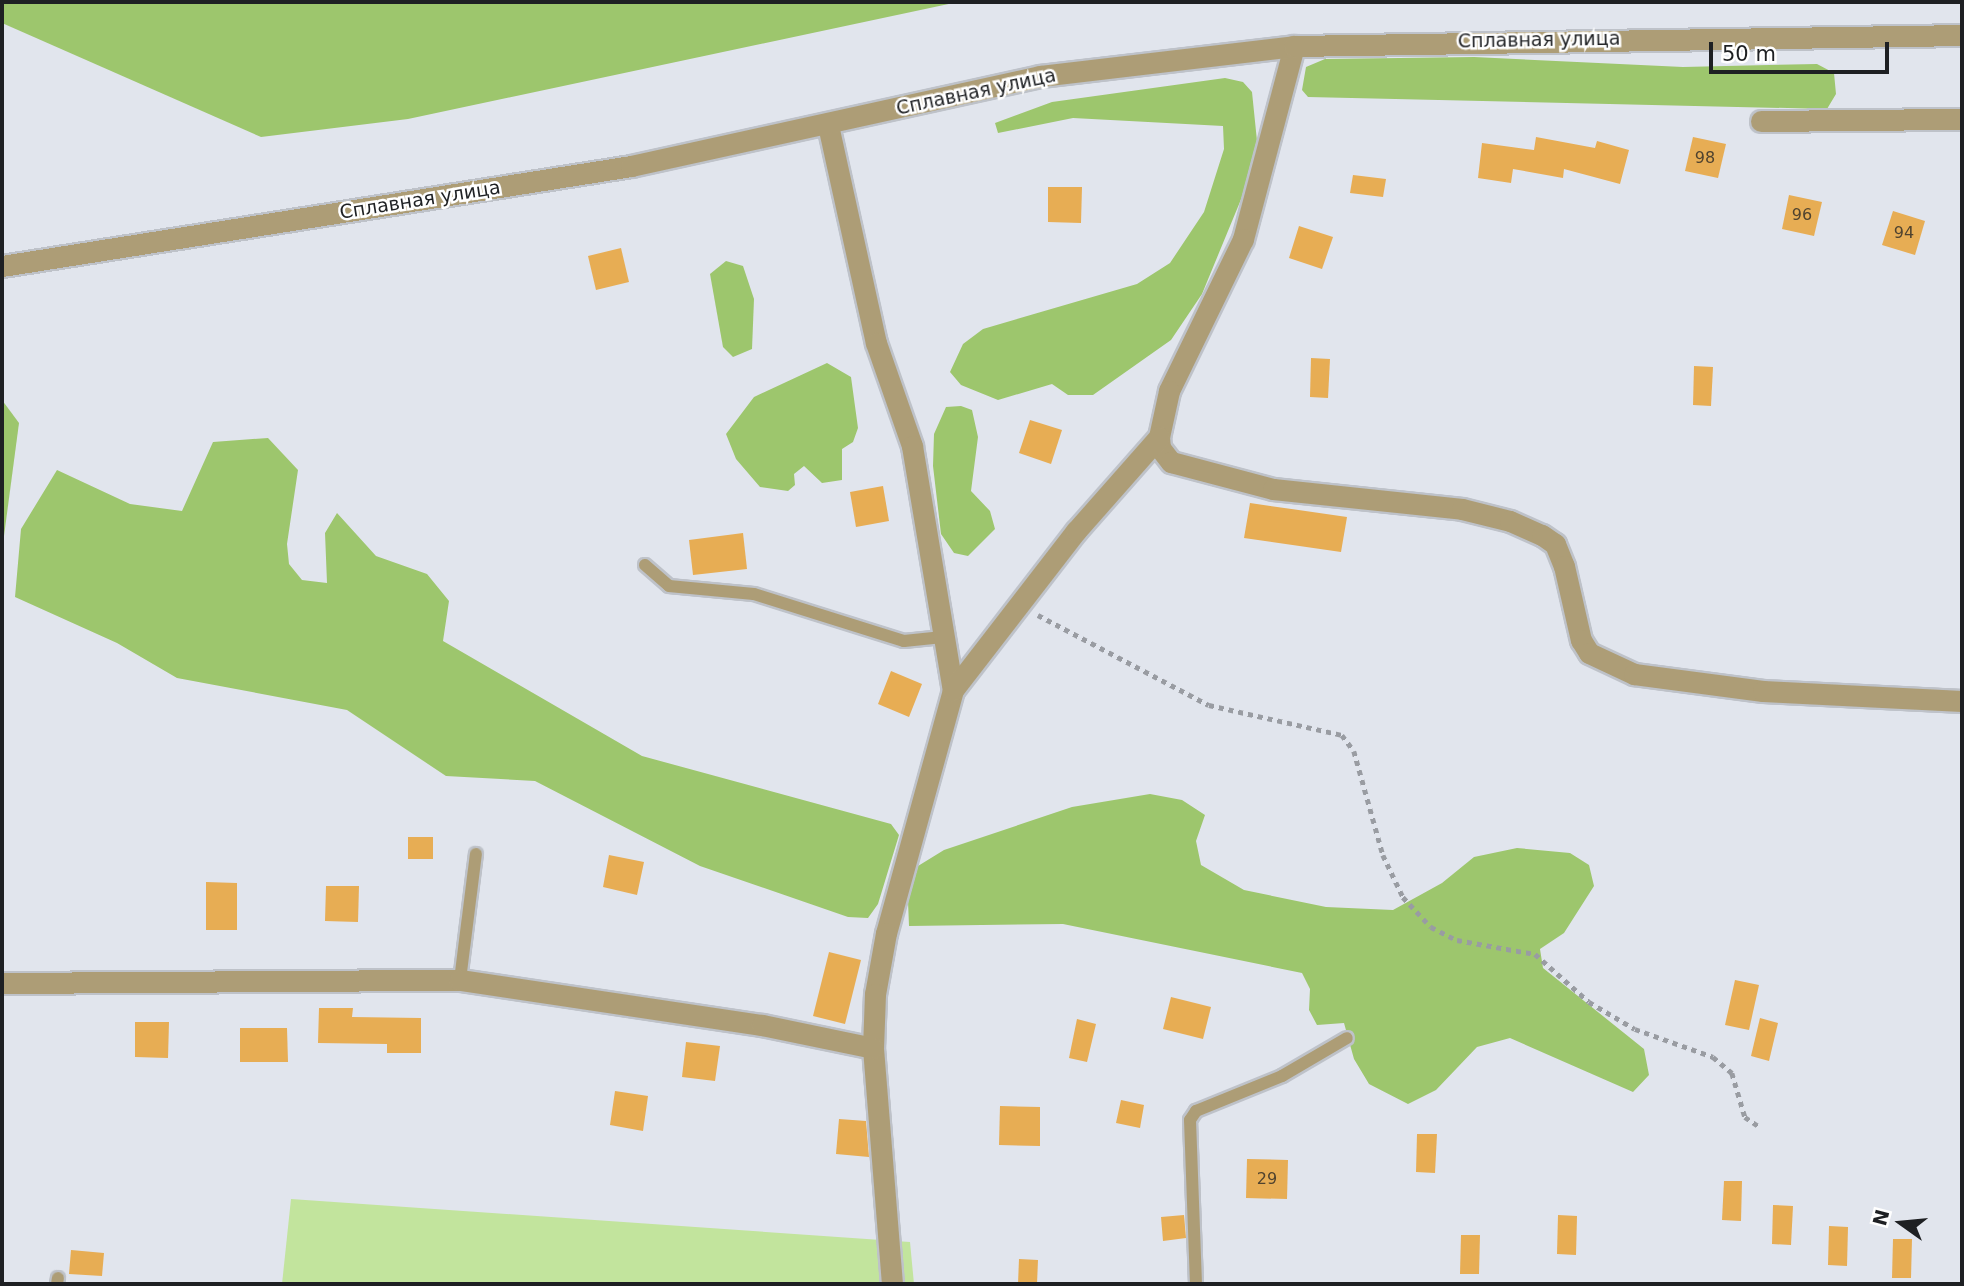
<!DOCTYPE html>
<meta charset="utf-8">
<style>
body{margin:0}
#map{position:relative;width:1964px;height:1286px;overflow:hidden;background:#e1e5ed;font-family:"DejaVu Sans",sans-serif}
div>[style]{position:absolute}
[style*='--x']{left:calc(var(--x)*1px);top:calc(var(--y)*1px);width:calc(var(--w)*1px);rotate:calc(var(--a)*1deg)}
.green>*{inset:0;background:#c2e49d}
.forest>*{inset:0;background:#9dc66d}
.building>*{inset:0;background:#e7ad54}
.path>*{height:4.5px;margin-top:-2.25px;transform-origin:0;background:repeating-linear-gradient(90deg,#999ca2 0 5px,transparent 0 10px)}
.roads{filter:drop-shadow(2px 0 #bec2c9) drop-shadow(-2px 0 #bec2c9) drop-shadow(0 2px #bec2c9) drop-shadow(0 -2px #bec2c9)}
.lane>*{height:12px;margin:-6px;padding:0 6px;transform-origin:6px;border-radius:6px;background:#ad9d76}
.street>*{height:21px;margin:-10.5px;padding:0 10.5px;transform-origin:10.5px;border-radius:10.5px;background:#ad9d76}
span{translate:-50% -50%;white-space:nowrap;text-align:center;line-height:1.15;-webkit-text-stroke:5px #fff;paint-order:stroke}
.number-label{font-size:16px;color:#50432f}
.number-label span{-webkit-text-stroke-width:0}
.street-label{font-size:19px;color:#1e2023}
.frame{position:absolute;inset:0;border:4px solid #1e2023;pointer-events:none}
.north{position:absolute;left:1866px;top:1188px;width:70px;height:70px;-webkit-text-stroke:5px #fff;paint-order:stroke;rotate:285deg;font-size:19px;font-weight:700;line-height:28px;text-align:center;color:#1e2023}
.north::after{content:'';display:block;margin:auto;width:24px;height:32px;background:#1e2023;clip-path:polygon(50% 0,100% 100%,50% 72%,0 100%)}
.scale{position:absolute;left:1709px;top:42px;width:180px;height:32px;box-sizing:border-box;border:4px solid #1e2023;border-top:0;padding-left:9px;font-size:21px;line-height:24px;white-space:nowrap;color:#1e2023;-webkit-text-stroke:5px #fff;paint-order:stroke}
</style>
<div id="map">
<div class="green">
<i style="clip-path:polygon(291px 1199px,910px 1242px,914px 1284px,282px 1284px)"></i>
</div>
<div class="forest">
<i style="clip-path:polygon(2px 2px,958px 2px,408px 119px,261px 137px,2px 23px)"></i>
<i style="clip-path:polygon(1474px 57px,1683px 67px,1817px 64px,1834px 73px,1836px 94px,1827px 109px,1308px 97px,1302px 90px,1306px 67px,1325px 59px)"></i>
<i style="clip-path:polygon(1225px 78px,1243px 82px,1252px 92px,1257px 141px,1249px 180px,1202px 294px,1171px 340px,1093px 395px,1068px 395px,1052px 384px,998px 400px,961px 385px,950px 372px,963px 344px,983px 329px,1137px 284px,1170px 263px,1204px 212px,1224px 149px,1223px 126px,1073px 118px,998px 133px,995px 123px,1052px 102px)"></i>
<i style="clip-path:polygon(726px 261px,743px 266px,754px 299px,752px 349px,733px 357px,723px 347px,710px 274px)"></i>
<i style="clip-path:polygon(827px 363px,851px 377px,858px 428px,853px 442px,842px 449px,842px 480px,822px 483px,804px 466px,794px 474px,795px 485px,788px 491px,760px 487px,736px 459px,726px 434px,754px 397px)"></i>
<i style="clip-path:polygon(2px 400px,19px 423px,2px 551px)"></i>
<i style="clip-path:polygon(961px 406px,972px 410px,978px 437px,971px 491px,990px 511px,995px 529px,968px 556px,954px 553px,941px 534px,933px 466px,934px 434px,946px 407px)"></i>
<i style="clip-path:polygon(268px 438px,298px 470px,287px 544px,289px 564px,302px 580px,327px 583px,325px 533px,337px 513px,376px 556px,427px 574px,449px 601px,443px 641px,642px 756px,891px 824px,899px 835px,878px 904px,868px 918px,848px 917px,700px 866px,535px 781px,446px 776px,347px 710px,177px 678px,117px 643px,15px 597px,21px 529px,57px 470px,130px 504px,182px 511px,213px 442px)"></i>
<i style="clip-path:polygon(1150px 794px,1182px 800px,1205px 815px,1196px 841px,1201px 865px,1244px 890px,1326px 907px,1393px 910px,1442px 883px,1474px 857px,1517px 848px,1570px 853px,1589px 865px,1594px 886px,1564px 933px,1540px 949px,1543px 968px,1644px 1049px,1649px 1075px,1633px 1092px,1510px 1038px,1477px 1047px,1436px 1090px,1408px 1104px,1369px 1084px,1354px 1059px,1344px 1023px,1317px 1025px,1309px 1010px,1310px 989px,1302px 973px,1063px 924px,909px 926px,908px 901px,918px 866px,944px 850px,1072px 807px)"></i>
</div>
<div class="building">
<i style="clip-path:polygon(1536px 137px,1595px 148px,1597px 141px,1629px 150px,1620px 184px,1564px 169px,1563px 178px,1513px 169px,1511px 183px,1478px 178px,1482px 143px,1534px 150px)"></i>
<i style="clip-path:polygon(1693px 137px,1726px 144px,1718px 178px,1685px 171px)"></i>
<i style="clip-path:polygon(1353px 175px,1386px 179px,1383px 197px,1350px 193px)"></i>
<i style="clip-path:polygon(1048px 187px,1082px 187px,1081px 223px,1048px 222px)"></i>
<i style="clip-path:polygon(1789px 195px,1822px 202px,1814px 236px,1782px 229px)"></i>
<i style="clip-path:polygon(1893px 211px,1925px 221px,1915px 255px,1882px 245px)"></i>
<i style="clip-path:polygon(1299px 226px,1333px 237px,1322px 269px,1289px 258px)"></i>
<i style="clip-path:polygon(621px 248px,629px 282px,596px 290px,588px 256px)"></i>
<i style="clip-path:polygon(1311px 358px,1330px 359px,1328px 398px,1310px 397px)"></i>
<i style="clip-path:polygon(1694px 366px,1713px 367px,1711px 406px,1693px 405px)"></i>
<i style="clip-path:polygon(1030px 420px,1062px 430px,1051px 464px,1019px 453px)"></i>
<i style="clip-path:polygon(883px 486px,889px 521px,856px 527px,850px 492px)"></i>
<i style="clip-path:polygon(1250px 503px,1347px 517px,1341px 552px,1244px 538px)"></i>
<i style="clip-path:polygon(743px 533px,747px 569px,693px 575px,689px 540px)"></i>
<i style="clip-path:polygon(891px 671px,922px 684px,909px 717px,878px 704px)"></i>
<i style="clip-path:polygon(408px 837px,433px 837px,433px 859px,408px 859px)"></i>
<i style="clip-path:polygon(609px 855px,644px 862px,637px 895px,603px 887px)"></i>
<i style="clip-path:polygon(206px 882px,237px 883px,237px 930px,206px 930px)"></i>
<i style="clip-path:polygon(326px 886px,359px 886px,358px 922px,325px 921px)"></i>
<i style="clip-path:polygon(829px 952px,861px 960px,845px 1024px,813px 1016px)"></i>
<i style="clip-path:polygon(1735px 980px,1759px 985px,1749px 1030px,1725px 1025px)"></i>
<i style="clip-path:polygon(1171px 997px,1211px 1007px,1203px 1039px,1163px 1029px)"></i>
<i style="clip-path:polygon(319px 1008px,353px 1008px,352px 1017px,421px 1018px,421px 1053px,387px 1053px,387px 1044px,318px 1043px)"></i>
<i style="clip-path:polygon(1760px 1018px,1778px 1023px,1769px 1061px,1751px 1056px)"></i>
<i style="clip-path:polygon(1077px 1019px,1096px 1024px,1087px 1062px,1069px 1058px)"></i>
<i style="clip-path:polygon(135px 1022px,169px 1022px,168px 1058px,135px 1057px)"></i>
<i style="clip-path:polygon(240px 1028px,287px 1028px,288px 1062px,240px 1062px)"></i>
<i style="clip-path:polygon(686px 1042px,720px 1046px,715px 1081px,682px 1077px)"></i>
<i style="clip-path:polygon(615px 1091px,648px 1096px,643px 1131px,610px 1125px)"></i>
<i style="clip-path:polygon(1121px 1100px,1144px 1105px,1140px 1128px,1116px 1123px)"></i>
<i style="clip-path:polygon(1000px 1106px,1040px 1107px,1040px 1146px,999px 1145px)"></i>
<i style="clip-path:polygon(839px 1119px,866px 1121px,869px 1157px,836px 1154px)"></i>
<i style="clip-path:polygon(1417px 1134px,1437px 1134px,1435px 1173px,1416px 1172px)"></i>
<i style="clip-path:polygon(1247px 1159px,1288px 1160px,1287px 1199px,1246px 1198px)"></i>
<i style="clip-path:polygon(1724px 1181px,1742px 1181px,1741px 1221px,1722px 1220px)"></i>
<i style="clip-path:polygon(1773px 1205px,1793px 1206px,1791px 1245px,1772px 1244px)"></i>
<i style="clip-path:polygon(1184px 1215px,1186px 1238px,1163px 1241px,1161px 1217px)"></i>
<i style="clip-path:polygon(1558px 1215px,1577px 1216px,1576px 1255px,1557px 1254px)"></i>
<i style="clip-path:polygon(1829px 1226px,1848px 1227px,1847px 1266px,1828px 1265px)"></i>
<i style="clip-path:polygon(1461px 1235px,1480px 1235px,1479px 1274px,1460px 1274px)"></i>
<i style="clip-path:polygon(1893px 1239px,1912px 1239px,1911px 1278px,1892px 1278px)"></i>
<i style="clip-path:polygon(71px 1250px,104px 1253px,102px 1276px,69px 1274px)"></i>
<i style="clip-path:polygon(1019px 1259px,1038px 1260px,1037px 1284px,1018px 1284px)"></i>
</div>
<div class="path">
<i style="--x:1038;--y:615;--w:193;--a:27.8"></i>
<i style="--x:1209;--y:705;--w:136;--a:12.7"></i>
<i style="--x:1342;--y:735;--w:20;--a:53"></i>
<i style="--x:1354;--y:751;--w:108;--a:74.4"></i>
<i style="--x:1383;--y:855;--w:47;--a:64.5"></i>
<i style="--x:1403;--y:897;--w:41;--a:47"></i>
<i style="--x:1431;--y:927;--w:29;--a:27"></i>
<i style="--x:1457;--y:940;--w:79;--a:10.2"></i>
<i style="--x:1535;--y:954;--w:72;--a:41.6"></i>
<i style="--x:1589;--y:1002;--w:53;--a:30.4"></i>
<i style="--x:1635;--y:1029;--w:83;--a:19.7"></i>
<i style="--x:1713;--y:1057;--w:25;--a:40"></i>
<i style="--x:1732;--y:1073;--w:46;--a:73.5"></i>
<i style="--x:1745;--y:1117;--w:18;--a:34"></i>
</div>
<div class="roads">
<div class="lane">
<i style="--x:645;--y:565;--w:32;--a:41"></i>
<i style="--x:669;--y:586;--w:85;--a:5.4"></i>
<i style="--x:754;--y:594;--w:157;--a:17.4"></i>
<i style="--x:904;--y:641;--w:39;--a:-6"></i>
<i style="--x:460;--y:980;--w:127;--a:-82.8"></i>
<i style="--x:57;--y:1284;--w:6;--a:-81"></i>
<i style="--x:1196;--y:1284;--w:164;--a:-92.1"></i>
<i style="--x:1190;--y:1120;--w:11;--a:-56"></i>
<i style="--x:1196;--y:1111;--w:93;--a:-22.1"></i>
<i style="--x:1282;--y:1076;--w:75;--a:-30.3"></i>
</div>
<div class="street">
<i style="--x:1294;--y:46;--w:200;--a:104.8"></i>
<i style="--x:1243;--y:239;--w:169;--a:116"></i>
<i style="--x:1169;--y:391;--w:47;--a:102.3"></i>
<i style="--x:1159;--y:437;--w:11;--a:85"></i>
<i style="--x:1160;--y:448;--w:18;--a:52"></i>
<i style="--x:1171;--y:462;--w:106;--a:14.8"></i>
<i style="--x:1273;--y:489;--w:190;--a:6"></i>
<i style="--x:1462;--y:509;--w:49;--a:14"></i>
<i style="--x:1510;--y:521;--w:35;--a:24"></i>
<i style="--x:1542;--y:535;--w:16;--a:35"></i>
<i style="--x:1555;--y:544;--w:24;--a:68"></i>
<i style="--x:1564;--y:566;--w:76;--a:77.1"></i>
<i style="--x:1581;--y:640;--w:15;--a:58"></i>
<i style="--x:1589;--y:653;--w:50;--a:25"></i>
<i style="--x:1634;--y:674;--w:130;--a:7.5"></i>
<i style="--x:1763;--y:691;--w:199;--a:2.9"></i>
<i style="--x:1761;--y:121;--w:201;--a:-0.6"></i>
<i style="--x:828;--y:125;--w:223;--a:77.6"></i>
<i style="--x:876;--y:343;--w:109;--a:70.7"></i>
<i style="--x:912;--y:446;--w:247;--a:80.5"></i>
<i style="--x:953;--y:690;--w:252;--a:105.4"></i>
<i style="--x:886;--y:933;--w:62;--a:100.2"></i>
<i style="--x:875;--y:994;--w:54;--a:92.1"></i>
<i style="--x:873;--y:1048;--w:237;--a:85.4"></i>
<i style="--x:2;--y:266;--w:637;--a:-9.03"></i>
<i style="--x:631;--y:166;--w:419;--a:-12.4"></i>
<i style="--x:1040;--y:76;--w:256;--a:-6.7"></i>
<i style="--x:1294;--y:46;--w:668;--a:-0.94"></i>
<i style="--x:953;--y:690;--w:201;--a:-52.3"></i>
<i style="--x:1076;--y:531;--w:125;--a:-48.6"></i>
<i style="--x:2;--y:983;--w:458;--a:-0.4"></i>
<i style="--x:460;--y:980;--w:305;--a:8.5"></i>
<i style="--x:762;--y:1025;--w:113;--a:11.7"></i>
</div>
</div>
<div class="number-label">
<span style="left:1705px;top:158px">98</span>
<span style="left:1802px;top:215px">96</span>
<span style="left:1904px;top:233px">94</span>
<span style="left:1267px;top:1179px">29</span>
</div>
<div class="street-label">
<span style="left:1539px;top:40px;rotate:-1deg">Сплавная улица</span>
<span style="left:976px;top:92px;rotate:-12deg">Сплавная улица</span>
<span style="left:420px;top:200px;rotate:-9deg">Сплавная улица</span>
</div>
<div class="frame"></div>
<div class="north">N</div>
<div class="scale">50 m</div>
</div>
